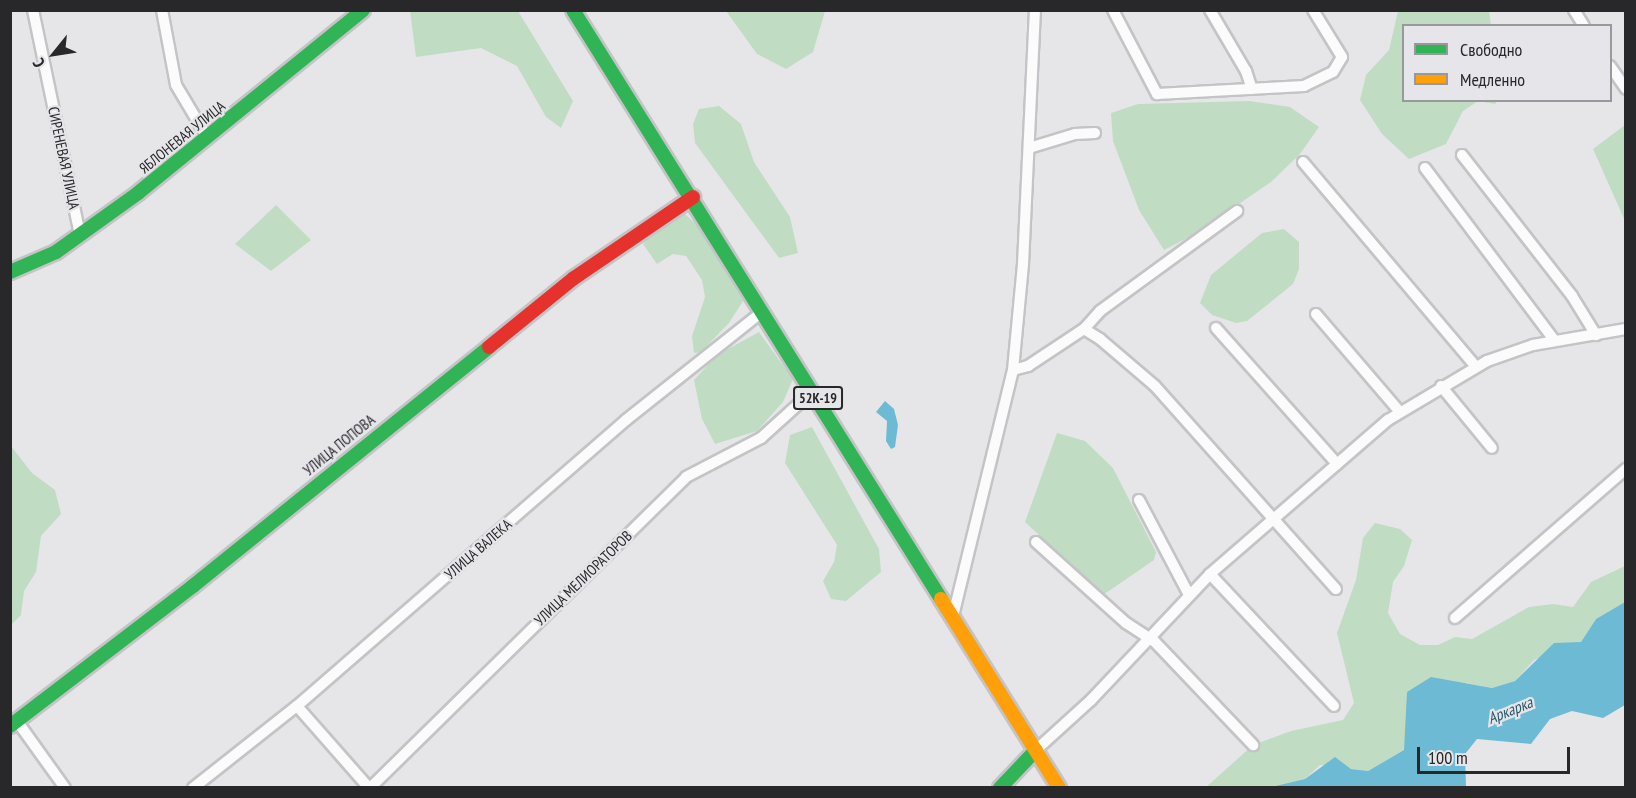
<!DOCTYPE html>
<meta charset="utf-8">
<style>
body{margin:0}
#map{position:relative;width:1636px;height:798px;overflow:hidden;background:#e6e6e9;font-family:"PT Sans Narrow",sans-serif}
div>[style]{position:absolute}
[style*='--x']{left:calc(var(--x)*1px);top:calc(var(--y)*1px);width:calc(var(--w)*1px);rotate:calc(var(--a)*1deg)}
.green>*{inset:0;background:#c0ddc3}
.water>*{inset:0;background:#6dbad4}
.roads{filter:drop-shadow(2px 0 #c4c4c6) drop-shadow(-2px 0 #c4c4c6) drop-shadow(0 2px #c4c4c6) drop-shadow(0 -2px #c4c4c6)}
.street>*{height:10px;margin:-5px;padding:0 5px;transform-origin:5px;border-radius:5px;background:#fbfbfc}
.fast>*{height:14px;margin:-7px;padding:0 7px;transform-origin:7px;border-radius:7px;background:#30b455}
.slow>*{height:14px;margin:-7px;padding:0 7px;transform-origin:7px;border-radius:7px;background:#ff9f0a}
.jam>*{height:14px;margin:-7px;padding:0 7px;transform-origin:7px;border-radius:7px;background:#e5322d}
span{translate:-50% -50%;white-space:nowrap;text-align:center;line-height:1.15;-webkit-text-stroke:4.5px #e5e5ea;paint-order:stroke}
.shield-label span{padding:2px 4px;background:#e5e5ea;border:2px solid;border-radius:4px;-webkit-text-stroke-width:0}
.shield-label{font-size:14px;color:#28282a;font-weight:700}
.street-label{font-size:15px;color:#28282a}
.water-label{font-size:16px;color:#2c5969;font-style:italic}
.frame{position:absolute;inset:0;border:12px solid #28282a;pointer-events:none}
.legend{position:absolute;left:1402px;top:24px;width:210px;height:78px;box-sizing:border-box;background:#e5e5ea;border:2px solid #99999d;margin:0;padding:8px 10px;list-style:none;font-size:18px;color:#28282a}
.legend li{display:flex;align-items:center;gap:12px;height:30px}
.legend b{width:30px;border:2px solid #99999d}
.north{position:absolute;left:24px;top:24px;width:60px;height:60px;-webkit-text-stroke:4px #e5e5ea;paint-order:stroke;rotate:240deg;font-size:16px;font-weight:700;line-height:24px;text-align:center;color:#28282a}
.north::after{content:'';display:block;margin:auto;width:21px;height:27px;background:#28282a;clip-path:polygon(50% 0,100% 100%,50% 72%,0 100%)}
.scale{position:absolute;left:1417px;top:747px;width:153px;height:27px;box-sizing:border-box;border:3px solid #28282a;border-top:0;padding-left:8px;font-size:18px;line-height:21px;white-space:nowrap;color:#28282a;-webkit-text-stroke:4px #e5e5ea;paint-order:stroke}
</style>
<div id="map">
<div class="green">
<i style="clip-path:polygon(410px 11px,518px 11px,573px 101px,561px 128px,546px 117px,517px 66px,481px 48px,416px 57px)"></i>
<i style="clip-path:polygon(726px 11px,825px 11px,813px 52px,786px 69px,757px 54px)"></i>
<i style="clip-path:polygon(1398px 11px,1489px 11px,1491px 25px,1404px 26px,1404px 100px,1497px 101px,1495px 104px,1478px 101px,1463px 111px,1446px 144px,1409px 159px,1382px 134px,1360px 100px,1366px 75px,1389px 50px)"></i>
<i style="clip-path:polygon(1249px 101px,1290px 107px,1319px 127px,1300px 154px,1271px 182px,1195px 234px,1164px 250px,1139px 210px,1113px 141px,1111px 113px,1138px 104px)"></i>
<i style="clip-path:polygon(719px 106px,741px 124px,754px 162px,790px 217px,798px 253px,779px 258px,695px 143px,693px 124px,699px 109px)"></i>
<i style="clip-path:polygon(1625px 125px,1625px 124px,1625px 221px,1593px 149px)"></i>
<i style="clip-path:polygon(276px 205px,311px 240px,271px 271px,235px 244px)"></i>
<i style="clip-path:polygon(685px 214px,697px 225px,743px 301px,729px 323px,701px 352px,694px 353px,692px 336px,705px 297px,702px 280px,686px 256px,673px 254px,657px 264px,643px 244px,660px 227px)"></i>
<i style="clip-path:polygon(1284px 229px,1299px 242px,1299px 269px,1293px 284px,1247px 321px,1236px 323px,1212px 315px,1200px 303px,1211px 275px,1262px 233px)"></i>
<i style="clip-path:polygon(759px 332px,793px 379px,783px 402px,757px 431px,715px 444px,702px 419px,694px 380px,717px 355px)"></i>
<i style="clip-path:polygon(812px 427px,879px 549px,881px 572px,846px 601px,831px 599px,823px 581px,834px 562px,837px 545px,785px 463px,790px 435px)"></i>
<i style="clip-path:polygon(1057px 433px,1085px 441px,1113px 468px,1156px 552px,1154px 560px,1103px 595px,1025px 522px)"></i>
<i style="clip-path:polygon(11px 446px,32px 473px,55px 490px,61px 514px,41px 536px,36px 572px,24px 591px,21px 615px,11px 625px)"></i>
<i style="clip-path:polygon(1375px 523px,1400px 529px,1412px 540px,1404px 566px,1393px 582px,1388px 613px,1400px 634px,1420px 645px,1438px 645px,1455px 637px,1472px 639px,1529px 607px,1553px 604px,1573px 607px,1591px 582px,1625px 566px,1625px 602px,1596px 619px,1581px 642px,1534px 660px,1515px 681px,1492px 688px,1466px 683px,1406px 730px,1404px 750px,1368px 771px,1320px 765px,1305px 779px,1271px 787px,1205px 788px,1253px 745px,1291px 731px,1343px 720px,1354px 703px,1337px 633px,1356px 580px,1363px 538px)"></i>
</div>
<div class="water">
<i style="clip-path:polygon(885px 401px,894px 409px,898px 425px,895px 447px,891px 449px,886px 441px,887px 421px,876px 412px)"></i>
<i style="clip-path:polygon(1625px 602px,1625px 705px,1603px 718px,1572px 711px,1550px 719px,1531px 744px,1477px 739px,1465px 754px,1466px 787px,1271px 787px,1305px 779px,1335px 757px,1351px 769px,1368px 771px,1404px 750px,1407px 692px,1431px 677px,1492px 688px,1515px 681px,1554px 643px,1581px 642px,1596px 619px)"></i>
</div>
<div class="roads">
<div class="street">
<i style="--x:33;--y:10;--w:230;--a:78.2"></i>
<i style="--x:162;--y:10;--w:76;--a:79.4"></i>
<i style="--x:176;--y:85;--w:61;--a:59.2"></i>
<i style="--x:1113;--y:10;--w:95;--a:62.4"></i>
<i style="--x:1157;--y:94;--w:147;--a:-3.1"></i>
<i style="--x:1304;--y:86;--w:32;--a:-26"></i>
<i style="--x:1333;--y:72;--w:17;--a:-59"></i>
<i style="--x:1342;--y:57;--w:55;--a:-121.7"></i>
<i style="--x:1210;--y:10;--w:71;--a:59.5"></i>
<i style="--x:1246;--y:71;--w:19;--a:72"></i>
<i style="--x:1574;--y:10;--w:19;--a:58"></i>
<i style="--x:1610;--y:66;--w:28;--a:55"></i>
<i style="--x:1029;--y:148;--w:48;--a:-16.9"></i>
<i style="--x:1075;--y:134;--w:20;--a:-3"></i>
<i style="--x:1462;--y:155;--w:179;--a:52"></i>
<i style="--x:1572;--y:296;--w:46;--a:58.4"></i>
<i style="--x:1303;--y:162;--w:268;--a:49.8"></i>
<i style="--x:1425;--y:168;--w:216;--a:53.1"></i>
<i style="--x:1316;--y:314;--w:129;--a:49.4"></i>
<i style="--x:1216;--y:328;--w:182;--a:48.3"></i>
<i style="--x:1084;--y:329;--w:24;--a:-48"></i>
<i style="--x:1100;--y:311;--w:170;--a:-36.1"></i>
<i style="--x:1013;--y:370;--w:16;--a:-15"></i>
<i style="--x:1028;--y:366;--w:67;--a:-33.5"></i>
<i style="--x:1084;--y:329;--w:19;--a:32"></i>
<i style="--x:1100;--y:339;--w:72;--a:40.5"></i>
<i style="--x:1155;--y:386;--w:272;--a:48.3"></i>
<i style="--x:1441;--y:386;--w:80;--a:50.6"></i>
<i style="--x:1139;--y:500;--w:107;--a:62.2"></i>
<i style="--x:1036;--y:542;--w:121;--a:42"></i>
<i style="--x:1126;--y:623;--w:33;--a:33"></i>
<i style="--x:1154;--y:641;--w:144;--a:46.4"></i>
<i style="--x:1210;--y:574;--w:181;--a:46.8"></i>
<i style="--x:953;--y:616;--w:253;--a:-76.3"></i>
<i style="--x:1013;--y:370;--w:106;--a:-84.6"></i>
<i style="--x:1023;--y:264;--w:254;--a:-87.3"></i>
<i style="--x:1455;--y:618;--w:227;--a:-41.1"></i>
<i style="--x:297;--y:706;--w:109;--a:48.7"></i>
<i style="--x:17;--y:721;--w:82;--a:54.4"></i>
<i style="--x:1036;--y:750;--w:74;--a:-42.3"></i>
<i style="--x:1091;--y:700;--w:173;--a:-46.6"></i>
<i style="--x:1210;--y:574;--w:235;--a:-40.9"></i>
<i style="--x:1388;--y:420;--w:115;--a:-30.8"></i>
<i style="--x:1487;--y:361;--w:49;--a:-19.2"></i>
<i style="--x:1533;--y:345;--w:94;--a:-9.8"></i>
<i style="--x:193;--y:788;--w:132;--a:-38.3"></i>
<i style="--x:297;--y:706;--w:436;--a:-41"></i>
<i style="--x:626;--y:420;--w:175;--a:-38.5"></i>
<i style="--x:370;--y:788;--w:443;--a:-44.5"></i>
<i style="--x:686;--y:477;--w:85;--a:-27.5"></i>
<i style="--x:761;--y:438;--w:70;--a:-42.1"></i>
</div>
<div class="fast">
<i style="--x:573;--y:10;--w:695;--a:58"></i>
<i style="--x:10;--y:272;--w:50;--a:-23.5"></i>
<i style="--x:56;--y:252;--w:101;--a:-35.7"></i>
<i style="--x:138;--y:193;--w:290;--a:-39.1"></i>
<i style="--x:10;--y:726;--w:230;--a:-37.4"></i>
<i style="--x:193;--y:586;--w:380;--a:-38.9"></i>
<i style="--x:1000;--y:788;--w:52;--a:-46.5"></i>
</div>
<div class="slow">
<i style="--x:941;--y:599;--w:223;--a:58"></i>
</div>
<div class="jam">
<i style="--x:489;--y:347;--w:109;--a:-39.1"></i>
<i style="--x:574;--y:278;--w:144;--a:-34.2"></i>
</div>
</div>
<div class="shield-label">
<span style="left:818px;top:398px">52К-19</span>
</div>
<div class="street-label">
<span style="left:182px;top:137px;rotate:-39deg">ЯБЛОНЕВАЯ УЛИЦА</span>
<span style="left:64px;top:158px;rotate:78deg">СИРЕНЕВАЯ УЛИЦА</span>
<span style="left:339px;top:445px;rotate:-39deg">УЛИЦА ПОПОВА</span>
<span style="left:478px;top:549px;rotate:-41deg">УЛИЦА ВАЛЕКА</span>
<span style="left:583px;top:578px;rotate:-44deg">УЛИЦА МЕЛИОРАТОРОВ</span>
</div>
<div class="water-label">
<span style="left:1510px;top:710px;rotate:-22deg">Аркарка</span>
</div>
<div class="frame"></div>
<ul class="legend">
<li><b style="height:8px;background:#30b455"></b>Свободно</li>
<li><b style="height:8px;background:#ff9f0a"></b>Медленно</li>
</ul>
<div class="north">С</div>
<div class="scale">100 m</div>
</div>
